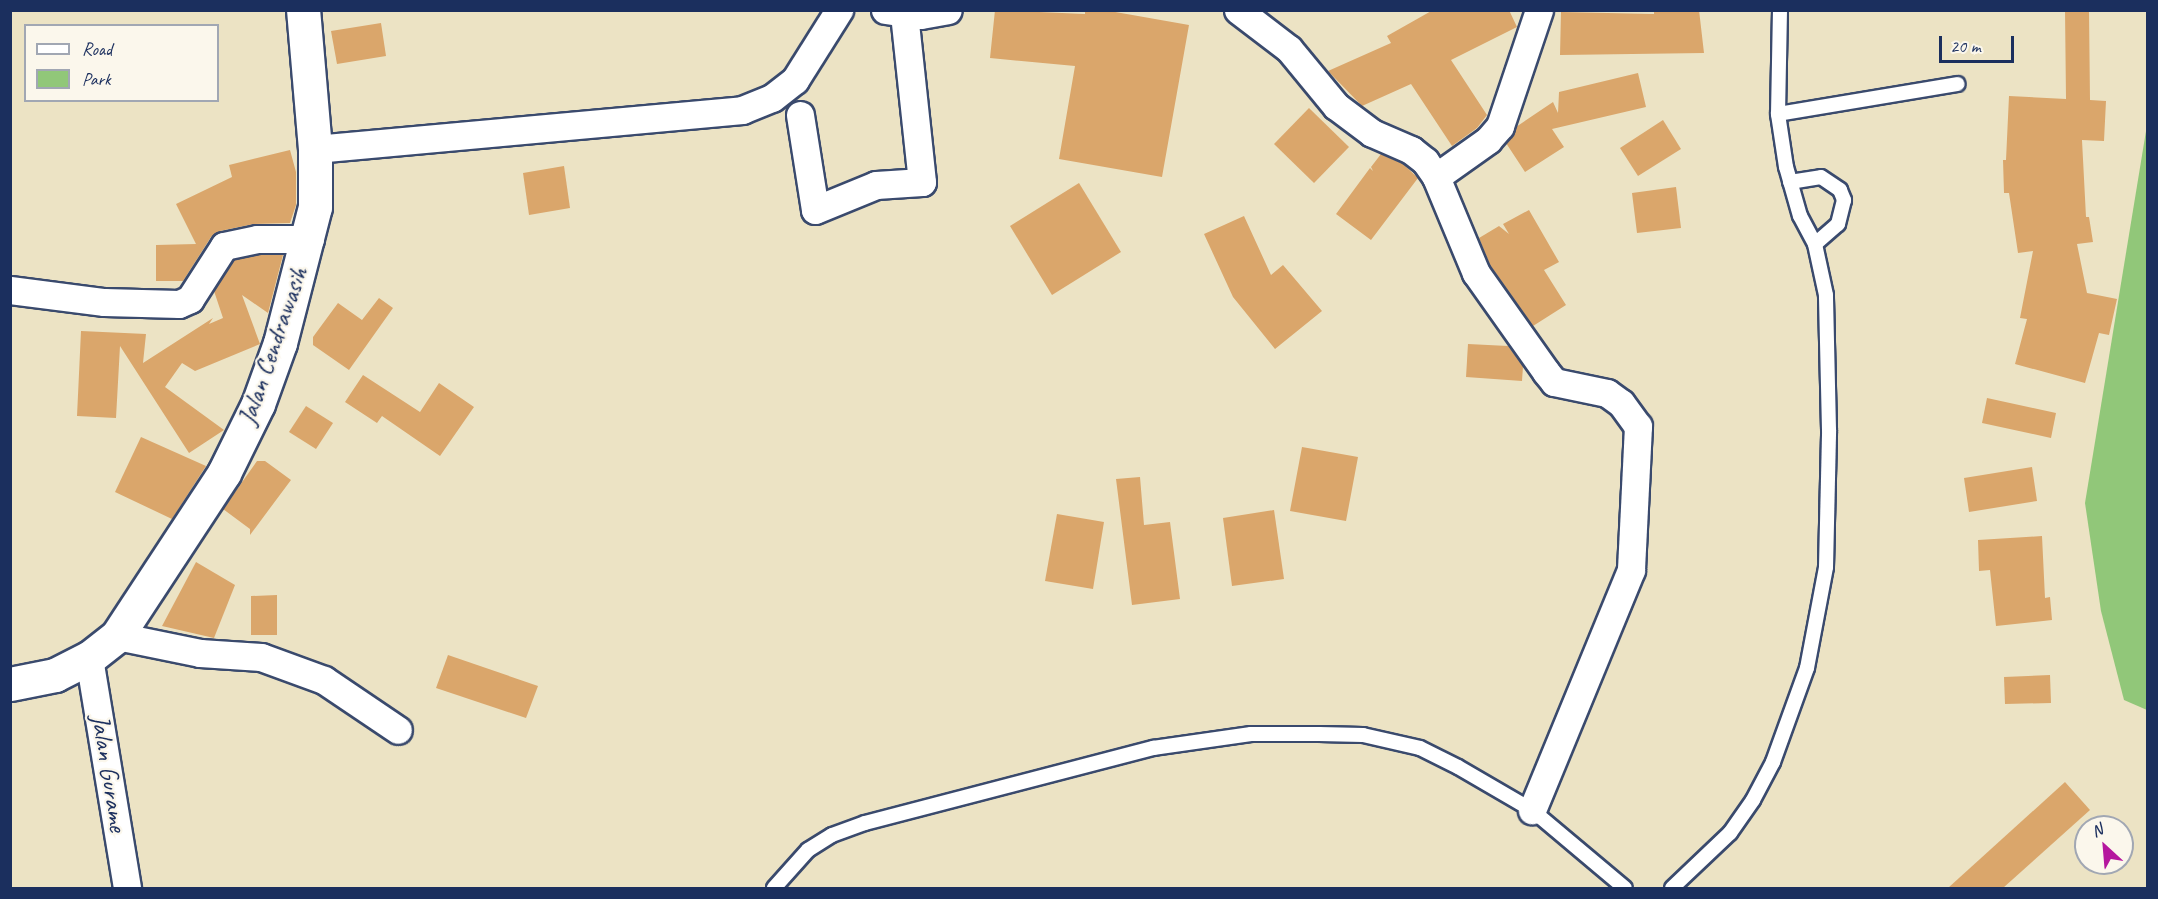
<!DOCTYPE html>
<style>
body{margin:0}
#map{position:relative;width:2158px;height:899px;overflow:hidden;background:#ece3c4;font-family:Caveat,sans-serif}
div>[style]{position:absolute}
[style*='--x']{left:calc(var(--x)*1px);top:calc(var(--y)*1px);width:calc(var(--w)*1px);rotate:calc(var(--a)*1deg)}
.green>*{inset:0;background:#91c779}
.building>*{inset:0;background:#daa66b}
.roads{filter:drop-shadow(2px 0 #3a4a6d) drop-shadow(-2px 0 #3a4a6d) drop-shadow(0 2px #3a4a6d) drop-shadow(0 -2px #3a4a6d)}
.lane>*{height:14px;margin:-7px;padding:0 7px;transform-origin:7px;border-radius:7px;background:#fff}
.street>*{height:27px;margin:-13.5px;padding:0 13.5px;transform-origin:13.5px;border-radius:13.5px;background:#fff}
.secondary>*{height:33px;margin:-16.5px;padding:0 16.5px;transform-origin:16.5px;border-radius:16.5px;background:#fff}
span{translate:-50% -50%;white-space:nowrap;text-align:center;line-height:1.15;-webkit-text-stroke:4.5px #fbf7ec;paint-order:stroke}
.street-label{font-size:26px;color:#1b2f5e}
.frame{position:absolute;inset:0;border:12px solid #1b2f5e;pointer-events:none}
.legend{position:absolute;left:24px;top:24px;width:195px;height:78px;box-sizing:border-box;background:#fbf7ec;border:2px solid #a1a7b3;margin:0;padding:8px 10px;list-style:none;font-size:18px;color:#1b2f5e}
.legend li{display:flex;align-items:center;gap:12px;height:30px}
.legend b{width:30px;border:2px solid #a1a7b3}
.north{position:absolute;left:2074px;top:815px;width:60px;height:60px;box-sizing:border-box;background:#fbf7ec;border:2px solid #a1a7b3;border-radius:50%;rotate:334deg;font-size:16px;font-weight:700;line-height:24px;text-align:center;color:#1b2f5e}
.north::after{content:'';display:block;margin:auto;width:21px;height:27px;background:#b5179e;clip-path:polygon(50% 0,100% 100%,50% 72%,0 100%)}
.scale{position:absolute;left:1939px;top:36px;width:75px;height:27px;box-sizing:border-box;border:3px solid #1b2f5e;border-top:0;padding-left:8px;font-size:18px;line-height:21px;white-space:nowrap;color:#1b2f5e;-webkit-text-stroke:4px #fbf7ec;paint-order:stroke}
</style>
<div id="map">
<div class="green">
<i style="clip-path:polygon(2147px 125px,2148px 710px,2147px 710px,2124px 700px,2101px 611px,2085px 503px)"></i>
</div>
<div class="building">
<i style="clip-path:polygon(995px 10px,1085px 14px,1085px 10px,1104px 10px,1189px 25px,1162px 177px,1059px 159px,1075px 66px,990px 58px)"></i>
<i style="clip-path:polygon(1433px 10px,1509px 10px,1517px 27px,1451px 60px,1487px 115px,1477px 128px,1452px 146px,1411px 84px,1362px 106px,1328px 71px,1391px 43px,1387px 36px)"></i>
<i style="clip-path:polygon(1654px 10px,1699px 10px,1704px 53px,1560px 55px,1561px 12px,1654px 14px)"></i>
<i style="clip-path:polygon(2065px 10px,2089px 10px,2090px 100px,2106px 101px,2104px 141px,2082px 140px,2086px 217px,2089px 217px,2093px 242px,2077px 244px,2087px 293px,2117px 299px,2109px 335px,2099px 333px,2085px 383px,2015px 364px,2027px 319px,2020px 318px,2033px 251px,2018px 253px,2009px 193px,2004px 193px,2003px 160px,2006px 160px,2009px 96px,2066px 99px)"></i>
<i style="clip-path:polygon(381px 23px,386px 56px,337px 64px,331px 31px)"></i>
<i style="clip-path:polygon(1638px 73px,1646px 107px,1552px 129px,1564px 147px,1525px 172px,1506px 143px,1516px 127px,1553px 102px,1558px 113px,1559px 92px)"></i>
<i style="clip-path:polygon(1309px 108px,1349px 147px,1314px 183px,1274px 144px)"></i>
<i style="clip-path:polygon(1663px 120px,1681px 149px,1638px 176px,1620px 148px)"></i>
<i style="clip-path:polygon(290px 150px,296px 172px,296px 205px,290px 223px,254px 224px,220px 231px,211px 237px,183px 281px,156px 281px,156px 245px,196px 244px,176px 204px,232px 177px,229px 165px)"></i>
<i style="clip-path:polygon(1381px 154px,1403px 164px,1418px 178px,1371px 240px,1336px 214px,1370px 168px,1373px 171px,1371px 167px)"></i>
<i style="clip-path:polygon(564px 166px,570px 208px,529px 215px,523px 173px)"></i>
<i style="clip-path:polygon(1079px 183px,1121px 252px,1052px 295px,1010px 226px)"></i>
<i style="clip-path:polygon(1676px 187px,1681px 228px,1637px 233px,1632px 193px)"></i>
<i style="clip-path:polygon(1529px 210px,1559px 262px,1544px 270px,1566px 305px,1533px 326px,1490px 265px,1479px 238px,1499px 226px,1509px 234px,1503px 224px)"></i>
<i style="clip-path:polygon(1244px 216px,1271px 275px,1283px 265px,1322px 311px,1275px 349px,1233px 297px,1204px 234px)"></i>
<i style="clip-path:polygon(259px 255px,283px 255px,268px 313px,242px 295px,260px 344px,195px 371px,182px 363px,165px 387px,224px 430px,189px 453px,120px 346px,116px 418px,77px 416px,81px 331px,146px 334px,143px 363px,213px 318px,209px 324px,223px 318px,214px 291px,234px 260px)"></i>
<i style="clip-path:polygon(379px 298px,393px 308px,349px 370px,313px 345px,313px 337px,338px 303px,362px 320px)"></i>
<i style="clip-path:polygon(1468px 344px,1508px 346px,1523px 366px,1522px 381px,1466px 377px)"></i>
<i style="clip-path:polygon(363px 375px,420px 412px,439px 383px,474px 407px,440px 456px,382px 416px,377px 423px,345px 402px)"></i>
<i style="clip-path:polygon(1987px 398px,2056px 413px,2051px 438px,1982px 423px)"></i>
<i style="clip-path:polygon(306px 406px,333px 423px,316px 449px,289px 432px)"></i>
<i style="clip-path:polygon(141px 437px,206px 466px,172px 519px,115px 492px)"></i>
<i style="clip-path:polygon(1302px 447px,1358px 457px,1346px 521px,1290px 511px)"></i>
<i style="clip-path:polygon(257px 461px,265px 461px,291px 480px,250px 535px,250px 529px,223px 509px)"></i>
<i style="clip-path:polygon(2032px 467px,2037px 501px,1969px 512px,1964px 478px)"></i>
<i style="clip-path:polygon(1140px 477px,1144px 525px,1170px 522px,1180px 599px,1132px 605px,1116px 479px)"></i>
<i style="clip-path:polygon(1274px 510px,1284px 579px,1232px 586px,1223px 518px)"></i>
<i style="clip-path:polygon(1057px 514px,1104px 522px,1093px 589px,1045px 581px)"></i>
<i style="clip-path:polygon(2042px 536px,2045px 598px,2050px 597px,2052px 620px,1996px 626px,1990px 570px,1979px 571px,1978px 540px)"></i>
<i style="clip-path:polygon(196px 562px,235px 585px,214px 638px,162px 626px)"></i>
<i style="clip-path:polygon(277px 595px,277px 635px,251px 635px,251px 596px)"></i>
<i style="clip-path:polygon(448px 655px,538px 686px,526px 718px,436px 688px)"></i>
<i style="clip-path:polygon(2050px 675px,2051px 703px,2005px 704px,2004px 677px)"></i>
<i style="clip-path:polygon(2065px 782px,2090px 810px,2003px 888px,1948px 888px)"></i>
</div>
<div class="roads">
<div class="lane">
<i style="--x:1778;--y:114;--w:182;--a:-9.5"></i>
<i style="--x:1790;--y:182;--w:31;--a:-9"></i>
<i style="--x:1821;--y:177;--w:23;--a:34"></i>
<i style="--x:1840;--y:190;--w:11;--a:68"></i>
<i style="--x:1844;--y:200;--w:25;--a:104"></i>
<i style="--x:1838;--y:224;--w:30;--a:139"></i>
<i style="--x:774;--y:888;--w:51;--a:-48.2"></i>
<i style="--x:808;--y:850;--w:28;--a:-32"></i>
<i style="--x:832;--y:835;--w:35;--a:-20"></i>
<i style="--x:865;--y:823;--w:298;--a:-14.6"></i>
<i style="--x:1153;--y:748;--w:99;--a:-8.1"></i>
<i style="--x:1251;--y:734;--w:68;--a:0"></i>
<i style="--x:1319;--y:734;--w:44;--a:1.3"></i>
<i style="--x:1363;--y:735;--w:58;--a:12.8"></i>
<i style="--x:1420;--y:748;--w:42;--a:26.6"></i>
<i style="--x:1458;--y:767;--w:86;--a:30.2"></i>
<i style="--x:1532;--y:810;--w:121;--a:40"></i>
<i style="--x:1672;--y:888;--w:80;--a:-43.5"></i>
<i style="--x:1730;--y:833;--w:40;--a:-55.1"></i>
<i style="--x:1753;--y:800;--w:43;--a:-62.2"></i>
<i style="--x:1773;--y:762;--w:100;--a:-70.1"></i>
<i style="--x:1807;--y:668;--w:103;--a:-79.3"></i>
<i style="--x:1826;--y:567;--w:137;--a:-88.7"></i>
<i style="--x:1829;--y:430;--w:135;--a:-91.3"></i>
<i style="--x:1826;--y:295;--w:52;--a:-102.2"></i>
<i style="--x:1815;--y:244;--w:32;--a:-118"></i>
<i style="--x:1800;--y:216;--w:51;--a:-105.9"></i>
<i style="--x:1786;--y:167;--w:54;--a:-98.6"></i>
<i style="--x:1778;--y:114;--w:104;--a:-88.9"></i>
</div>
<div class="street">
<i style="--x:885;--y:10;--w:36;--a:8"></i>
<i style="--x:921;--y:15;--w:27;--a:-10"></i>
<i style="--x:1238;--y:10;--w:64;--a:37.4"></i>
<i style="--x:1289;--y:49;--w:74;--a:50.5"></i>
<i style="--x:1336;--y:106;--w:45;--a:36.9"></i>
<i style="--x:1372;--y:133;--w:43;--a:23.6"></i>
<i style="--x:1411;--y:150;--w:18;--a:38"></i>
<i style="--x:1425;--y:161;--w:19;--a:55"></i>
<i style="--x:1436;--y:177;--w:104;--a:67.4"></i>
<i style="--x:1476;--y:273;--w:121;--a:54.7"></i>
<i style="--x:1546;--y:372;--w:13;--a:51"></i>
<i style="--x:1554;--y:382;--w:54;--a:11.7"></i>
<i style="--x:1607;--y:393;--w:17;--a:36"></i>
<i style="--x:1621;--y:403;--w:29;--a:54"></i>
<i style="--x:1638;--y:426;--w:144;--a:92.8"></i>
<i style="--x:1631;--y:570;--w:260;--a:112.4"></i>
<i style="--x:800;--y:115;--w:96;--a:81"></i>
<i style="--x:815;--y:210;--w:66;--a:-22.3"></i>
<i style="--x:876;--y:185;--w:46;--a:-3.7"></i>
<i style="--x:922;--y:182;--w:169;--a:-96.1"></i>
<i style="--x:315;--y:149;--w:429;--a:-5.2"></i>
<i style="--x:742;--y:110;--w:32;--a:-22"></i>
<i style="--x:772;--y:98;--w:29;--a:-38"></i>
<i style="--x:795;--y:80;--w:83;--a:-57.8"></i>
<i style="--x:1436;--y:177;--w:64;--a:-35.4"></i>
<i style="--x:1488;--y:140;--w:18;--a:-49"></i>
<i style="--x:1500;--y:126;--w:122;--a:-71.4"></i>
<i style="--x:10;--y:290;--w:95;--a:7.3"></i>
<i style="--x:104;--y:302;--w:75;--a:1.5"></i>
<i style="--x:179;--y:304;--w:12;--a:-24"></i>
<i style="--x:190;--y:299;--w:63;--a:-57.3"></i>
<i style="--x:224;--y:246;--w:34;--a:-12"></i>
<i style="--x:257;--y:239;--w:53;--a:0"></i>
<i style="--x:117;--y:636;--w:85;--a:11.6"></i>
<i style="--x:200;--y:653;--w:61;--a:3.8"></i>
<i style="--x:261;--y:657;--w:67;--a:20.1"></i>
<i style="--x:324;--y:680;--w:89;--a:34"></i>
<i style="--x:89;--y:658;--w:233;--a:80.6"></i>
</div>
<div class="secondary">
<i style="--x:10;--y:684;--w:46;--a:-11.3"></i>
<i style="--x:55;--y:675;--w:38;--a:-27"></i>
<i style="--x:89;--y:658;--w:36;--a:-38"></i>
<i style="--x:117;--y:636;--w:195;--a:-56.7"></i>
<i style="--x:224;--y:473;--w:77;--a:-63.8"></i>
<i style="--x:258;--y:404;--w:65;--a:-70.2"></i>
<i style="--x:280;--y:343;--w:140;--a:-75.6"></i>
<i style="--x:315;--y:207;--w:58;--a:-90"></i>
<i style="--x:315;--y:149;--w:140;--a:-94.9"></i>
</div>
</div>
<div class="street-label">
<span style="left:273px;top:346px;rotate:-71deg">Jalan Cendrawasih</span>
<span style="left:109px;top:773px;rotate:81deg">Jalan Gurame</span>
</div>
<div class="frame"></div>
<ul class="legend">
<li><b style="height:8px;background:#fff"></b>Road</li>
<li><b style="height:16px;background:#91c779"></b>Park</li>
</ul>
<div class="north">N</div>
<div class="scale">20 m</div>
</div>
